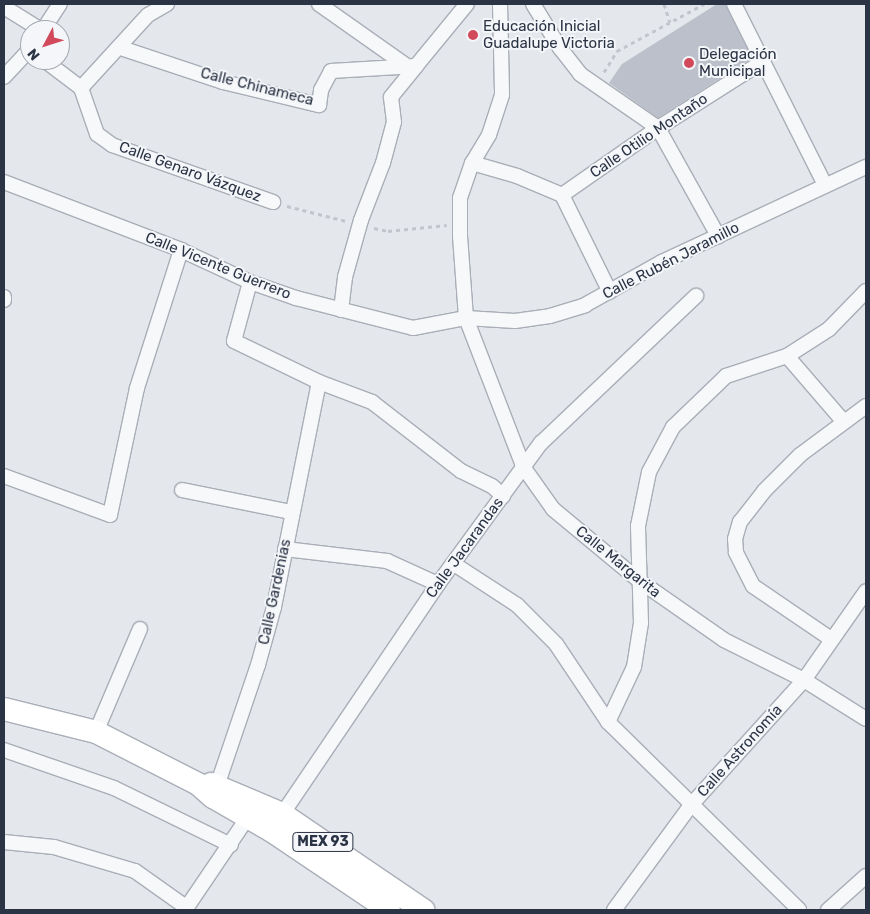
<!DOCTYPE html>
<meta charset="utf-8">
<style>
body{margin:0}
#map{position:relative;width:870px;height:914px;overflow:hidden;background:#e4e7ec;font-family:Rubik,sans-serif}
div>[style]{position:absolute}
[style*='--x']{left:calc(var(--x)*1px);top:calc(var(--y)*1px);width:calc(var(--w)*1px);rotate:calc(var(--a)*1deg)}
.building>*{inset:0;background:#bbc0ca}
.path>*{height:3px;margin-top:-1.5px;transform-origin:0;background:repeating-linear-gradient(90deg,#c2c5cb 0 4px,transparent 0 8px)}
.roads{filter:drop-shadow(1px 0 #a9aeb7) drop-shadow(-1px 0 #a9aeb7) drop-shadow(0 1px #a9aeb7) drop-shadow(0 -1px #a9aeb7)}
.minor>*{height:14px;margin:-7px;padding:0 7px;transform-origin:7px;border-radius:7px;background:#f7f8fa}
.primary>*{height:22px;margin:-11px;padding:0 11px;transform-origin:11px;border-radius:11px;background:#fff}
.dots>*{width:14px;height:14px;translate:-50% -50%;box-sizing:border-box;border:2px solid #f4f6f9;border-radius:50%}
span{translate:-50% -50%;white-space:nowrap;text-align:center;line-height:1.15;-webkit-text-stroke:4px #f4f6f9;paint-order:stroke}
.shield-label span{padding:1px 4px;background:#f4f6f9;border:1px solid;border-radius:4px;-webkit-text-stroke-width:0}
.shield-label{font-size:14px;color:#2b3445;font-weight:700}
.poi-label{font-size:15px;color:#2b3445}
.left{translate:0 -50%;text-align:left}
.street-label{font-size:15px;color:#2b3445}
.frame{position:absolute;inset:0;border:5px solid #2b3445;pointer-events:none}
.north{position:absolute;left:20px;top:20px;width:50px;height:50px;box-sizing:border-box;background:#f4f6f9;border:1px solid #a4a8b1;border-radius:50%;rotate:230deg;font-size:14px;font-weight:700;line-height:20px;text-align:center;color:#2b3445}
.north::after{content:'';display:block;margin:auto;width:18px;height:22px;background:#d1495b;clip-path:polygon(50% 0,100% 100%,50% 72%,0 100%)}
</style>
<div id="map">
<div class="building">
<i style="clip-path:polygon(717px 4px,725px 4px,752px 58px,658px 118px,609px 83px,622px 64px)"></i>
</div>
<div class="path">
<i style="--x:664;--y:4;--w:19;--a:72"></i>
<i style="--x:604;--y:72;--w:25;--a:-58"></i>
<i style="--x:617;--y:51;--w:99;--a:-28.4"></i>
<i style="--x:287;--y:206;--w:61;--a:14.3"></i>
<i style="--x:374;--y:228;--w:14;--a:12"></i>
<i style="--x:388;--y:231;--w:59;--a:-5.8"></i>
</div>
<div class="roads">
<div class="minor">
<i style="--x:319;--y:4;--w:104;--a:35.2"></i>
<i style="--x:500;--y:4;--w:91;--a:88.7"></i>
<i style="--x:502;--y:95;--w:42;--a:108"></i>
<i style="--x:489;--y:135;--w:33;--a:121"></i>
<i style="--x:472;--y:163;--w:37;--a:109"></i>
<i style="--x:460;--y:198;--w:38;--a:90"></i>
<i style="--x:460;--y:236;--w:82;--a:85.8"></i>
<i style="--x:466;--y:318;--w:161;--a:68.9"></i>
<i style="--x:524;--y:468;--w:50;--a:54.7"></i>
<i style="--x:553;--y:509;--w:114;--a:39.7"></i>
<i style="--x:641;--y:582;--w:101;--a:34.9"></i>
<i style="--x:724;--y:640;--w:89;--a:26.6"></i>
<i style="--x:804;--y:680;--w:73;--a:32.2"></i>
<i style="--x:533;--y:4;--w:52;--a:58.5"></i>
<i style="--x:560;--y:48;--w:33;--a:52"></i>
<i style="--x:580;--y:74;--w:95;--a:34.7"></i>
<i style="--x:658;--y:128;--w:124;--a:60.9"></i>
<i style="--x:734;--y:4;--w:203;--a:63.3"></i>
<i style="--x:4;--y:7;--w:44;--a:31.9"></i>
<i style="--x:43;--y:30;--w:31;--a:-57"></i>
<i style="--x:121;--y:48;--w:108;--a:18.4"></i>
<i style="--x:223;--y:82;--w:99;--a:13.5"></i>
<i style="--x:319;--y:105;--w:15;--a:-82"></i>
<i style="--x:321;--y:90;--w:21;--a:-62"></i>
<i style="--x:331;--y:71;--w:85;--a:-3.4"></i>
<i style="--x:416;--y:66;--w:80;--a:-50.6"></i>
<i style="--x:44;--y:60;--w:46;--a:37.1"></i>
<i style="--x:4;--y:77;--w:38;--a:-47"></i>
<i style="--x:81;--y:88;--w:49;--a:70.8"></i>
<i style="--x:97;--y:134;--w:19;--a:36"></i>
<i style="--x:112;--y:145;--w:171;--a:19.5"></i>
<i style="--x:81;--y:88;--w:99;--a:-47.5"></i>
<i style="--x:148;--y:15;--w:22;--a:-30"></i>
<i style="--x:472;--y:163;--w:47;--a:16.1"></i>
<i style="--x:517;--y:176;--w:49;--a:22.9"></i>
<i style="--x:562;--y:195;--w:108;--a:63.7"></i>
<i style="--x:4;--y:182;--w:190;--a:21"></i>
<i style="--x:181;--y:250;--w:76;--a:24.9"></i>
<i style="--x:250;--y:282;--w:49;--a:19.2"></i>
<i style="--x:296;--y:298;--w:121;--a:14.4"></i>
<i style="--x:413;--y:328;--w:54;--a:-10.7"></i>
<i style="--x:466;--y:318;--w:49;--a:3.5"></i>
<i style="--x:515;--y:321;--w:35;--a:-8"></i>
<i style="--x:550;--y:316;--w:37;--a:-17"></i>
<i style="--x:585;--y:305;--w:88;--a:-29.2"></i>
<i style="--x:662;--y:262;--w:225;--a:-25"></i>
<i style="--x:562;--y:195;--w:117;--a:-34.9"></i>
<i style="--x:658;--y:128;--w:123;--a:-32.4"></i>
<i style="--x:250;--y:282;--w:61;--a:105.2"></i>
<i style="--x:234;--y:341;--w:94;--a:25.8"></i>
<i style="--x:319;--y:382;--w:57;--a:20.7"></i>
<i style="--x:372;--y:402;--w:113;--a:37.8"></i>
<i style="--x:461;--y:471;--w:34;--a:26"></i>
<i style="--x:492;--y:486;--w:15;--a:42"></i>
<i style="--x:4;--y:297;--w:3;--a:90"></i>
<i style="--x:341;--y:310;--w:33;--a:-83"></i>
<i style="--x:345;--y:277;--w:59;--a:-74.3"></i>
<i style="--x:361;--y:220;--w:61;--a:-68.9"></i>
<i style="--x:383;--y:163;--w:42;--a:-75"></i>
<i style="--x:394;--y:122;--w:25;--a:-97"></i>
<i style="--x:391;--y:97;--w:40;--a:-51"></i>
<i style="--x:787;--y:356;--w:87;--a:49.2"></i>
<i style="--x:4;--y:476;--w:113;--a:20.2"></i>
<i style="--x:110;--y:515;--w:130;--a:-78"></i>
<i style="--x:137;--y:388;--w:145;--a:-72.3"></i>
<i style="--x:182;--y:490;--w:111;--a:11.4"></i>
<i style="--x:285;--y:549;--w:103;--a:6.7"></i>
<i style="--x:387;--y:561;--w:56;--a:24.3"></i>
<i style="--x:454;--y:564;--w:75;--a:33.1"></i>
<i style="--x:517;--y:605;--w:55;--a:45"></i>
<i style="--x:556;--y:644;--w:94;--a:56.3"></i>
<i style="--x:608;--y:722;--w:268;--a:44.5"></i>
<i style="--x:831;--y:639;--w:94;--a:-145.8"></i>
<i style="--x:753;--y:586;--w:38;--a:-117"></i>
<i style="--x:736;--y:552;--w:13;--a:-94"></i>
<i style="--x:735;--y:539;--w:18;--a:-74"></i>
<i style="--x:740;--y:522;--w:39;--a:-52"></i>
<i style="--x:764;--y:491;--w:51;--a:-45"></i>
<i style="--x:800;--y:455;--w:82;--a:-36.6"></i>
<i style="--x:608;--y:722;--w:61;--a:-64.7"></i>
<i style="--x:634;--y:667;--w:45;--a:-81"></i>
<i style="--x:641;--y:623;--w:97;--a:-91.8"></i>
<i style="--x:638;--y:526;--w:55;--a:-78.5"></i>
<i style="--x:649;--y:472;--w:51;--a:-61.9"></i>
<i style="--x:673;--y:427;--w:74;--a:-43.9"></i>
<i style="--x:726;--y:376;--w:64;--a:-18.2"></i>
<i style="--x:787;--y:356;--w:50;--a:-32.7"></i>
<i style="--x:829;--y:329;--w:53;--a:-45.8"></i>
<i style="--x:96;--y:732;--w:112;--a:-66.9"></i>
<i style="--x:4;--y:750;--w:116;--a:19.1"></i>
<i style="--x:114;--y:788;--w:130;--a:26"></i>
<i style="--x:215;--y:792;--w:134;--a:-71.3"></i>
<i style="--x:258;--y:665;--w:60;--a:-74.6"></i>
<i style="--x:274;--y:607;--w:229;--a:-78.7"></i>
<i style="--x:279;--y:819;--w:284;--a:-55.9"></i>
<i style="--x:438;--y:584;--w:175;--a:-53.9"></i>
<i style="--x:541;--y:443;--w:214;--a:-43.5"></i>
<i style="--x:4;--y:842;--w:50;--a:5.7"></i>
<i style="--x:54;--y:847;--w:84;--a:16.5"></i>
<i style="--x:135;--y:871;--w:64;--a:35.4"></i>
<i style="--x:185;--y:910;--w:120;--a:-55.9"></i>
<i style="--x:614;--y:910;--w:130;--a:-53.7"></i>
<i style="--x:691;--y:805;--w:169;--a:-47.9"></i>
<i style="--x:804;--y:680;--w:108;--a:-55.1"></i>
<i style="--x:828;--y:910;--w:51;--a:-41.8"></i>
</div>
<div class="primary">
<i style="--x:4;--y:709;--w:95;--a:14"></i>
<i style="--x:96;--y:732;--w:114;--a:27"></i>
<i style="--x:198;--y:784;--w:20;--a:41"></i>
<i style="--x:213;--y:797;--w:68;--a:30"></i>
<i style="--x:272;--y:831;--w:141;--a:34"></i>
<i style="--x:211;--y:784;--w:77;--a:22.9"></i>
<i style="--x:282;--y:814;--w:171;--a:34.2"></i>
</div>
</div>
<div class="dots">
<i style="left:473px;top:35px;background:#d1495b"></i>
<i style="left:689px;top:63px;background:#d1495b"></i>
</div>
<div class="shield-label">
<span style="left:323px;top:842px">MEX 93</span>
</div>
<div class="poi-label">
<span class="left" style="left:483px;top:35px">Educación Inicial<br>Guadalupe Victoria</span>
<span class="left" style="left:699px;top:63px">Delegación<br>Municipal</span>
</div>
<div class="street-label">
<span style="left:257px;top:87px;rotate:14deg">Calle Chinameca</span>
<span style="left:649px;top:136px;rotate:-34deg">Calle Otilio Montaño</span>
<span style="left:190px;top:172px;rotate:20deg">Calle Genaro Vázquez</span>
<span style="left:671px;top:261px;rotate:-27deg">Calle Rubén Jaramillo</span>
<span style="left:218px;top:266px;rotate:22deg">Calle Vicente Guerrero</span>
<span style="left:465px;top:548px;rotate:-54deg">Calle Jacarandas</span>
<span style="left:618px;top:562px;rotate:39deg">Calle Margarita</span>
<span style="left:275px;top:592px;rotate:-78deg">Calle Gardenias</span>
<span style="left:740px;top:751px;rotate:-48deg">Calle Astronomía</span>
</div>
<div class="frame"></div>
<div class="north">N</div>
</div>
